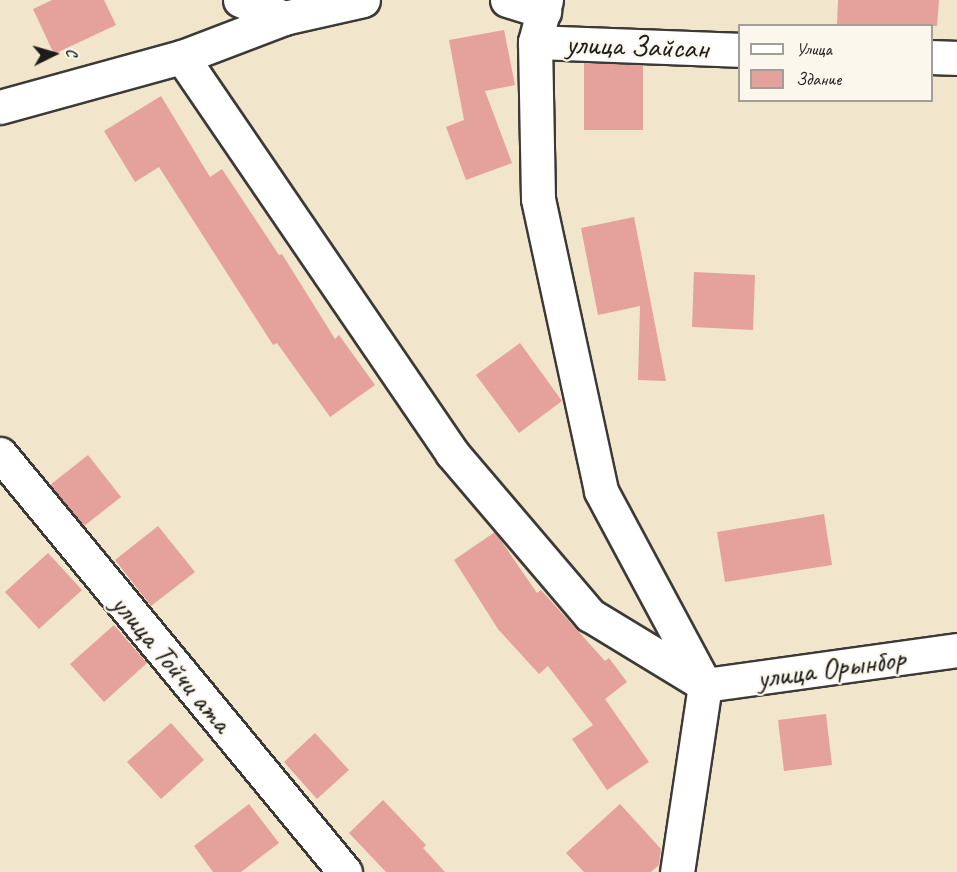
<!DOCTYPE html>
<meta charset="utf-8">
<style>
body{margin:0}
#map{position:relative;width:957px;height:872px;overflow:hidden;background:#f1e6cb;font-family:Caveat,sans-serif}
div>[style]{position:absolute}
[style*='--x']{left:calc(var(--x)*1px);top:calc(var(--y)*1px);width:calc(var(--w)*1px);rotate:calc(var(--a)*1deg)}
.building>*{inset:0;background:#e5a19b}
.roads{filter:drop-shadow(2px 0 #3c3a36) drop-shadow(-2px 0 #3c3a36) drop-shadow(0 2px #3c3a36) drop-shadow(0 -2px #3c3a36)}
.minor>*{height:33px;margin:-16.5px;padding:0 16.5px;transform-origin:16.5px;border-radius:16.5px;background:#fff}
span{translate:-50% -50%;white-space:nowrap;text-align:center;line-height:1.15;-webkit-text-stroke:4.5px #fbf7ec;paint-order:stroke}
.street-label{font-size:30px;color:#1c1c1c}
.legend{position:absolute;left:738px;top:24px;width:195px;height:78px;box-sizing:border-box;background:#fbf7ec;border:2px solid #a29f99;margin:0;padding:8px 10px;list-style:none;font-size:18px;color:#1c1c1c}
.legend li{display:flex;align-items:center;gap:12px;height:30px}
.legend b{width:30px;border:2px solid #a29f99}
.north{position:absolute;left:24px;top:24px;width:60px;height:60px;-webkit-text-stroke:4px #fbf7ec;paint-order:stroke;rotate:85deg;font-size:16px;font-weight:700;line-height:24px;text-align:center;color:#1c1c1c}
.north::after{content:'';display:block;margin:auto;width:21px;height:27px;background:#1c1c1c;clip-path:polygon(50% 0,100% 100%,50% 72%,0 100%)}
</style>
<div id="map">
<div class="building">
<i style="clip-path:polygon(52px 0,104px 0,116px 25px,54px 54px,33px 9px)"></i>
<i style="clip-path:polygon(838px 0,939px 0,937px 26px,837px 26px)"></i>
<i style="clip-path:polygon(504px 30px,515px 85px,485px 91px,512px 163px,466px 180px,446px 127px,464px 120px,449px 40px)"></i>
<i style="clip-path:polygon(584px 63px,643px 65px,643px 130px,584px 130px)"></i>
<i style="clip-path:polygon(161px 96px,210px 177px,222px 169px,279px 255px,282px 254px,335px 339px,339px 335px,375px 385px,330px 417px,277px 343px,273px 345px,159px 167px,135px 182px,104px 131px)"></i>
<i style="clip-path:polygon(634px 217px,651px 304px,666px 381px,638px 380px,640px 306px,598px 315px,581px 228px)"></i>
<i style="clip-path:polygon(694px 272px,755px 275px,753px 330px,692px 327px)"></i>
<i style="clip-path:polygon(520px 343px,562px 401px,519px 433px,476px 375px)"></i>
<i style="clip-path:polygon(88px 455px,121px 497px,84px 526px,50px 485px)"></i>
<i style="clip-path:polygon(824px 514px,832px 565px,725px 582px,717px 532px)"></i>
<i style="clip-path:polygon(158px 526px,195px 572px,151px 606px,115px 560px)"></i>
<i style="clip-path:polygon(495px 532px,537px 593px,541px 590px,605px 661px,609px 658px,627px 682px,605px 699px,649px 762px,607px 790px,572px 739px,593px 725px,548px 666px,539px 674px,498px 629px,454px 560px)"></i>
<i style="clip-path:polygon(48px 553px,82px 590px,39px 629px,5px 592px)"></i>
<i style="clip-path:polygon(114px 625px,147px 663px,104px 702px,70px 664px)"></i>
<i style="clip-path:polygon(826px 714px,832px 765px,784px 771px,778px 720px)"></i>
<i style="clip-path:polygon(171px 723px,204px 760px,161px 799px,127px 762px)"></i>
<i style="clip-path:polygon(315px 733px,349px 770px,317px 799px,284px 762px)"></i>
<i style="clip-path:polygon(383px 800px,426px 845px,423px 848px,445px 872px,386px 872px,349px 833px)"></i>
<i style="clip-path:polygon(249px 804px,279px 843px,241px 872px,213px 872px,194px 846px)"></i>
<i style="clip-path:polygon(620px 804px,661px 849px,659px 865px,651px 872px,584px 872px,566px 853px)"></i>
</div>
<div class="roads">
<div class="minor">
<i style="--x:240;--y:0;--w:48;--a:22.2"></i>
<i style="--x:284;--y:18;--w:81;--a:-12.8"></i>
<i style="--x:507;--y:0;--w:39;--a:17"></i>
<i style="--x:546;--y:0;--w:43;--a:104.7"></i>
<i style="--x:535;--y:42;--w:157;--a:88.9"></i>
<i style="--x:538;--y:199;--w:299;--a:77.8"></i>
<i style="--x:601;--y:491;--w:220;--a:61.8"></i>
<i style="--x:705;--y:685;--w:189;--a:98.5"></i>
<i style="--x:535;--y:42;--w:205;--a:2.2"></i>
<i style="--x:182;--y:57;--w:479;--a:55.7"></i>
<i style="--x:452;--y:453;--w:213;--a:49.6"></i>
<i style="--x:590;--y:615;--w:135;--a:31.3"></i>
<i style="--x:705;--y:685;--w:254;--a:-7.9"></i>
<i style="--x:932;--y:57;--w:25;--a:2"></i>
<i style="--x:0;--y:107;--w:189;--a:-15.4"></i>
<i style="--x:182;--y:57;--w:109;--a:-20.9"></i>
<i style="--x:0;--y:454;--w:542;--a:50.47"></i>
</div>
</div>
<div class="street-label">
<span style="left:637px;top:46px;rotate:2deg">улица Зайсан</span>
<span style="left:172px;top:663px;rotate:50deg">улица Тойчи ата</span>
<span style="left:831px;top:668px;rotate:-8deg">улица Орынбор</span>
</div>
<ul class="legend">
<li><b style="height:8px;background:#fff"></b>Улица</li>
<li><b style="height:16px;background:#e5a19b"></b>Здание</li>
</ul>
<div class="north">С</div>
</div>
